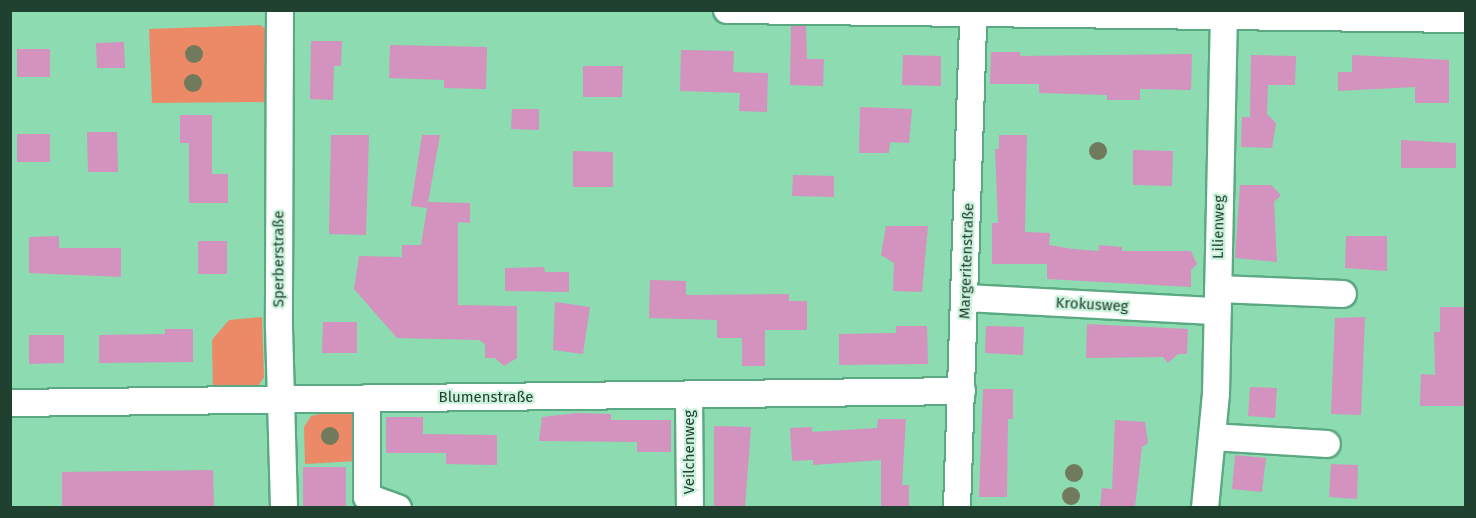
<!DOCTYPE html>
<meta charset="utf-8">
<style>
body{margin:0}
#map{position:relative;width:1476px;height:518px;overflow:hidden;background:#8cdbb1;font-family:"Fira Sans",sans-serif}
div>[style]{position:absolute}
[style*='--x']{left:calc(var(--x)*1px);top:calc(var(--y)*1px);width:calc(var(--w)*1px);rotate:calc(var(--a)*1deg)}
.green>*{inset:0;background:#ec8966}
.building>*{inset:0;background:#d492be}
.roads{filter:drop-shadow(2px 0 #5ba982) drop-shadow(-2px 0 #5ba982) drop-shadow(0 2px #5ba982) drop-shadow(0 -2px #5ba982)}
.street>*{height:26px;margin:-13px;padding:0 13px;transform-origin:13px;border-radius:13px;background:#fff}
.trees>*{width:18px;height:18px;margin:-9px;border-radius:50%;background:#727a5d}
span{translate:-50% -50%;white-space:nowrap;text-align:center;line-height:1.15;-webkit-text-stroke:4.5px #ccf2dd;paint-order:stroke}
.street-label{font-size:15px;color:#204130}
.frame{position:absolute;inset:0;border:12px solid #204130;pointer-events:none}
</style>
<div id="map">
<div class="green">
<i style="clip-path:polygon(260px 25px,271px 33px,269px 102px,152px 103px,149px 29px)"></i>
<i style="clip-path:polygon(262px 317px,264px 377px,257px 388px,213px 393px,212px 340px,229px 320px)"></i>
<i style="clip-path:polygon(358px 406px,357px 461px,305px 464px,304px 427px,311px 416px)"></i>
</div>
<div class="building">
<i style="clip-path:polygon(791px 26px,806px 26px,807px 59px,824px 59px,823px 86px,790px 85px)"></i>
<i style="clip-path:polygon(311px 41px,342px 41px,341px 66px,334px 66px,333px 100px,310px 99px)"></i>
<i style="clip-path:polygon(124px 42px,125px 68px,97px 68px,96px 43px)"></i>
<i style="clip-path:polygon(390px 45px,487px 47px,486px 89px,444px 88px,444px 80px,389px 78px)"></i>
<i style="clip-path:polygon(17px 49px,50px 49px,50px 77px,17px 77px)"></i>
<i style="clip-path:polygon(681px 50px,734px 51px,733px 72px,768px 73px,767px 112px,739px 111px,740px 93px,680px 91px)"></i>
<i style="clip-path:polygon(991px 52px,1020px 52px,1020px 56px,1192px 54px,1191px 90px,1140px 89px,1140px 100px,1107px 100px,1107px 95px,1039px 93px,1039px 84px,990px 84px)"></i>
<i style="clip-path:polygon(903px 55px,941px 56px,941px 86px,902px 85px)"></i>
<i style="clip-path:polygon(1251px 55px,1296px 56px,1295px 85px,1268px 85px,1267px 114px,1276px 123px,1272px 148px,1241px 147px,1242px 117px,1250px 117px)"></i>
<i style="clip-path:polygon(1352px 55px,1449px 60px,1449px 103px,1415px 103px,1415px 87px,1338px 91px,1338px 72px,1352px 72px)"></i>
<i style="clip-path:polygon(583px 66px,623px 66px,622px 97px,583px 97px)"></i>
<i style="clip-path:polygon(860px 107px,912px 109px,909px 143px,890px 142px,889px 153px,859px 153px)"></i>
<i style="clip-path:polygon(512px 109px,539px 109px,539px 130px,511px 129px)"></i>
<i style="clip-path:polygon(180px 115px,212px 115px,212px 174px,228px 174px,228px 203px,189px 203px,189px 143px,180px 143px)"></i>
<i style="clip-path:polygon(87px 132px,117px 132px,118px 172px,88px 172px)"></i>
<i style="clip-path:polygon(17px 134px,50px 134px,50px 162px,17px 162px)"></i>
<i style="clip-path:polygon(331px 135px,369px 135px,366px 235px,329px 234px)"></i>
<i style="clip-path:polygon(422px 135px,440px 135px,427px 208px,411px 206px)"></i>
<i style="clip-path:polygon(999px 135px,1027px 135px,1025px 232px,1050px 233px,1049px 245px,1073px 249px,1099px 251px,1099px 245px,1122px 247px,1122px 251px,1191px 251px,1197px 264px,1191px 270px,1191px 287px,1047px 279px,1047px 264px,992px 264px,992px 223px,998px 223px,995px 149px,999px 149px)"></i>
<i style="clip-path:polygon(1401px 140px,1456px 143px,1456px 168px,1401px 168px)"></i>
<i style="clip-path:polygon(1133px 150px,1173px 151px,1172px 186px,1133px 185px)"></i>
<i style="clip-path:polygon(573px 151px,613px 152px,613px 187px,573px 187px)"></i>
<i style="clip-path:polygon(793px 175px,834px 176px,834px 197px,792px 196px)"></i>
<i style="clip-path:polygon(1240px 185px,1271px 185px,1281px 195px,1274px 202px,1277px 262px,1235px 258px)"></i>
<i style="clip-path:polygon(428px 202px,470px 203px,470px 223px,458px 222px,458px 305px,517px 306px,517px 358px,504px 366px,495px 358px,485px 358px,485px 344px,479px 340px,397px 338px,354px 289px,359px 256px,402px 257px,402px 245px,421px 245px)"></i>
<i style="clip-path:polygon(886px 226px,928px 226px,922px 292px,893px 291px,894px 263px,881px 255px)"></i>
<i style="clip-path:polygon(59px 236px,59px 248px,121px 248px,121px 277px,29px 273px,29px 237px)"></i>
<i style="clip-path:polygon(1346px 236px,1387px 236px,1387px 271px,1345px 268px)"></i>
<i style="clip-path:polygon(198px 241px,227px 241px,227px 274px,198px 274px)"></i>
<i style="clip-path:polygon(544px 267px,545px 272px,569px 272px,569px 292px,505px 291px,505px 268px)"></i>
<i style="clip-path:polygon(650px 280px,686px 281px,686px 295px,789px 294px,789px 301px,807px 301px,807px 330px,765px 330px,765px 366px,742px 366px,742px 338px,717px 338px,717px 320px,649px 318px)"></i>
<i style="clip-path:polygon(555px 302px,590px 307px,583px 354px,553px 350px)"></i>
<i style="clip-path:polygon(1440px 307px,1466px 307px,1466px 406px,1420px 406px,1421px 374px,1435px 375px,1434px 332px,1440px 332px)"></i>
<i style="clip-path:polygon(1365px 317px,1361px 415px,1331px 414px,1335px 318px)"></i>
<i style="clip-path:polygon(323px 322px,357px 322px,357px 353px,322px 353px)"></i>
<i style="clip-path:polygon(1087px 324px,1188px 329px,1187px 354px,1178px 354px,1168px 363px,1163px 357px,1086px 358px)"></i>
<i style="clip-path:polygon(896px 326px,927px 326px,928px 364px,839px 365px,839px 334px,896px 333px)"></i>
<i style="clip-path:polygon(986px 326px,1024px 327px,1023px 355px,985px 353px)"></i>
<i style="clip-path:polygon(165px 329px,193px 329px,193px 362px,99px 363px,99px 335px,165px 334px)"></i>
<i style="clip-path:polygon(29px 335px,64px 335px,64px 363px,29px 364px)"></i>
<i style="clip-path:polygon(1250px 387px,1277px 388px,1275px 418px,1248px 416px)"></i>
<i style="clip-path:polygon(983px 389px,1013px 389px,1013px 419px,1008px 419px,1007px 497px,979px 497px)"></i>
<i style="clip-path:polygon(577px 413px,611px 414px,611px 420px,671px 420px,671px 452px,637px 452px,637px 442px,539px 441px,542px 417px)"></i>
<i style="clip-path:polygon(386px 417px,423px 417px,423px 434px,497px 435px,497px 465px,446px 464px,446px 453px,386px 453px)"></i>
<i style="clip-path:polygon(878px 419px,906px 419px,902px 485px,909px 485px,909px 507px,881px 507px,881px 460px,813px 465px,813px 460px,792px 461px,790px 428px,812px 427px,812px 432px,877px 428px)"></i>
<i style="clip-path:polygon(1115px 420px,1145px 422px,1148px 443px,1142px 447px,1135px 507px,1100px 507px,1102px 488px,1112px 489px)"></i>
<i style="clip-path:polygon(714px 426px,751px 427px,745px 507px,714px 507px)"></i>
<i style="clip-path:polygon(1235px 455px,1266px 458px,1262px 492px,1232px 489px)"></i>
<i style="clip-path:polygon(1331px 464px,1358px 465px,1357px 499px,1329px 497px)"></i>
<i style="clip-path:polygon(303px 467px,346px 467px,346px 507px,303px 507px)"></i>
<i style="clip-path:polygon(213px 470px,214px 506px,62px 507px,62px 472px)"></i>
</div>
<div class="roads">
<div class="street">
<i style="--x:280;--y:10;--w:318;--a:90.2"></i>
<i style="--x:279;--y:328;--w:180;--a:88.4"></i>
<i style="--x:727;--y:10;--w:739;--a:0.7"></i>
<i style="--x:1218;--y:289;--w:125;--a:2.3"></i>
<i style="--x:966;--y:298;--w:252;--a:3"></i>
<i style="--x:689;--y:396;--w:112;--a:89.5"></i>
<i style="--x:367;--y:398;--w:99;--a:90"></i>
<i style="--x:367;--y:497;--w:33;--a:20"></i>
<i style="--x:10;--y:403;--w:952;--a:-0.72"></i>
<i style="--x:1212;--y:437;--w:115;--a:3.5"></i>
<i style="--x:957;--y:508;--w:494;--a:-88.1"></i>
<i style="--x:1205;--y:508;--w:115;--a:-84.5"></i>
<i style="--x:1216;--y:394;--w:384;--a:-88.8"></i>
</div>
</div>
<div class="trees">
<i style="left:194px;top:54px"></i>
<i style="left:193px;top:83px"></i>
<i style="left:1098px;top:151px"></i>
<i style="left:330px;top:436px"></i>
<i style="left:1074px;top:473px"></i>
<i style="left:1071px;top:496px"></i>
</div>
<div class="street-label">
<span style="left:1219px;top:227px;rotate:-89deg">Lilienweg</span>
<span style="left:279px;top:259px;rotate:-90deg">Sperberstraße</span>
<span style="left:967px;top:261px;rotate:-88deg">Margeritenstraße</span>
<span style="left:1092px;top:305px;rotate:3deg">Krokusweg</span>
<span style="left:486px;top:398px">Blumenstraße</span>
<span style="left:690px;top:452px;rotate:-90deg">Veilchenweg</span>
</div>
<div class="frame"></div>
</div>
